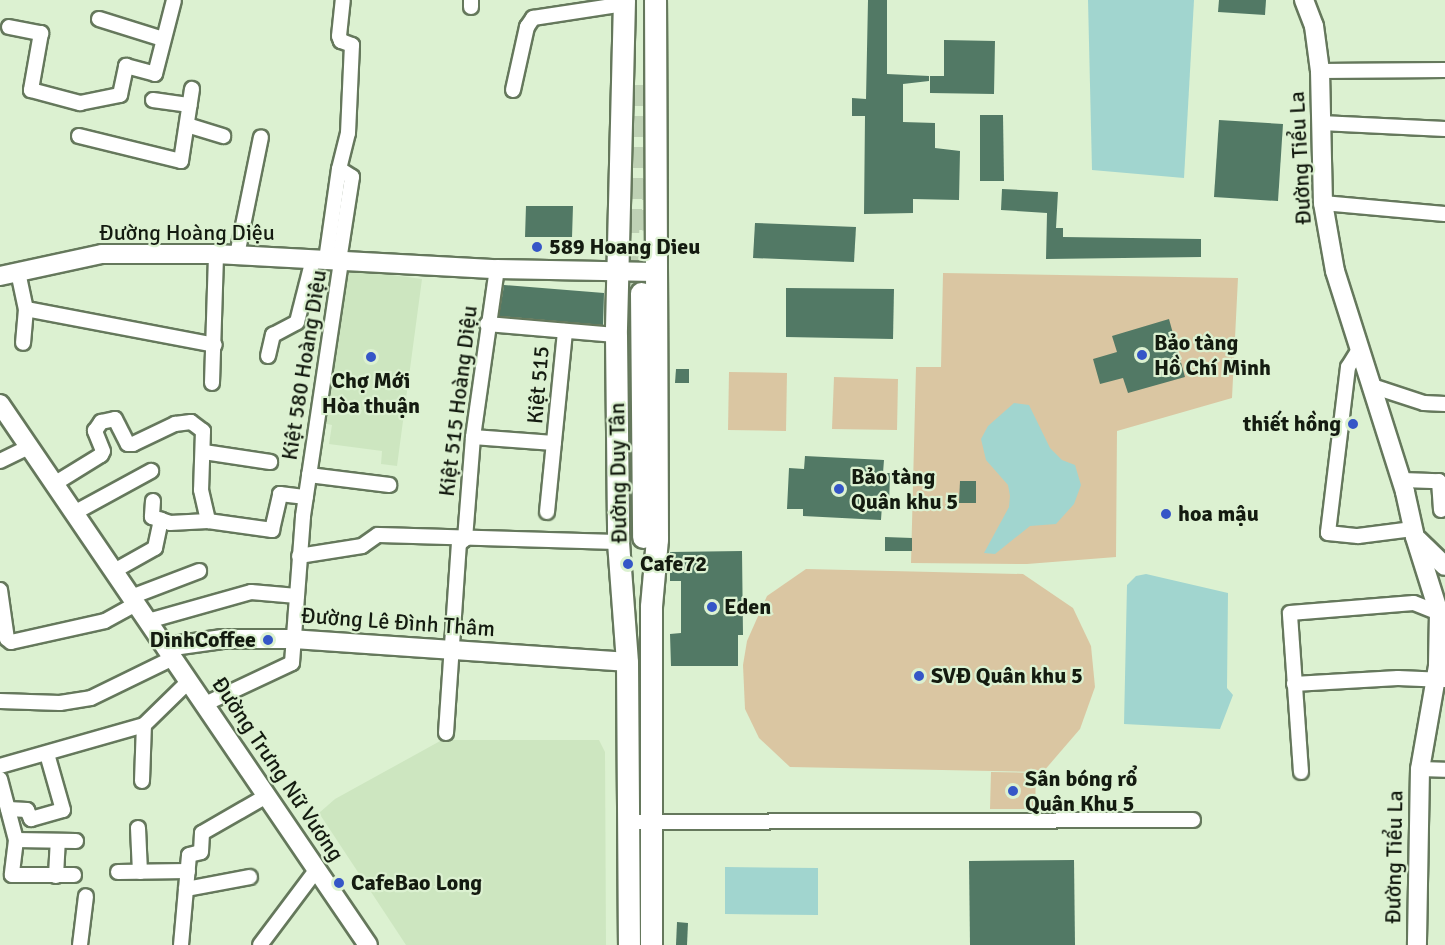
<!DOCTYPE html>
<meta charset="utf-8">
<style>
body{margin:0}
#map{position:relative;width:1445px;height:945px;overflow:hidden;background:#dcf1d1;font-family:Signika,sans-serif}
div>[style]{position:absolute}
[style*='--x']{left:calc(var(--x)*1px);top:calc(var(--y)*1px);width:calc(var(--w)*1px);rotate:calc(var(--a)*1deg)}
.built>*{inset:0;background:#cde6c0}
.green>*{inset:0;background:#dac6a2}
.water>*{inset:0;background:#a1d5cf}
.building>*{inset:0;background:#527965}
.primary-tunnel>*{height:21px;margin-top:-10.5px;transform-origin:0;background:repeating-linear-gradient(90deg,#bed1b4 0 21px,transparent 0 31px)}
.roads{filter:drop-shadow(2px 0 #65785c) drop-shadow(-2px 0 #65785c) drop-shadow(0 2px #65785c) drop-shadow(0 -2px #65785c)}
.street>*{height:14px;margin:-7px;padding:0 7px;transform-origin:7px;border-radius:7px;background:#fff}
.secondary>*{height:18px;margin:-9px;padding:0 9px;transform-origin:9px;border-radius:9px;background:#fff}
.primary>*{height:21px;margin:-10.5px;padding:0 10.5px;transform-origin:10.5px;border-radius:10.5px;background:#fff}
.dots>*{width:16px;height:16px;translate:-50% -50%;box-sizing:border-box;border:3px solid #dcf1d1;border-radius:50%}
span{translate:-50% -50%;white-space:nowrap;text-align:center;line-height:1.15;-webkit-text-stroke:4.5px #dcf1d1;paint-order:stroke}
.street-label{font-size:22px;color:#141b10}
.poi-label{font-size:22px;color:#141b10;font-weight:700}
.left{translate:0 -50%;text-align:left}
.right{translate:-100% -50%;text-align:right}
</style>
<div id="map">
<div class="built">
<i style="clip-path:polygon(348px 269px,422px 279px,397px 466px,381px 464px,382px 451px,329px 444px,332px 425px,321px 423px,339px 290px,346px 291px)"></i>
<i style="clip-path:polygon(442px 740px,599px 740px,605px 752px,606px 945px,406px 945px,319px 813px,335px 799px)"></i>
</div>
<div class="green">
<i style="clip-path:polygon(943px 273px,1238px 278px,1232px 398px,1117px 431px,1116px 557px,1027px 564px,911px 563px,916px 367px,941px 367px)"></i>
<i style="clip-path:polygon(729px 372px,787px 373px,786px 431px,728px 430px)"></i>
<i style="clip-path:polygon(834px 377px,898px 379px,897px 430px,832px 429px)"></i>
<i style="clip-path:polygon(806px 569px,1023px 574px,1073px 608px,1091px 646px,1095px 687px,1080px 729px,1043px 772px,790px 767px,759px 738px,745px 709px,743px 665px,747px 641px,767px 596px)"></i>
<i style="clip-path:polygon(991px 772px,1036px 773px,1035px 809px,990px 809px)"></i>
</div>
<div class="water">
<i style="clip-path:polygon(1088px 0,1194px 0,1184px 178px,1092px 170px)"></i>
<i style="clip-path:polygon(1014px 403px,1029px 405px,1050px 448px,1062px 460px,1075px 465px,1081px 485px,1074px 504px,1056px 524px,1030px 526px,995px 554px,984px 553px,1009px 507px,1010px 496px,1008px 485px,986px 460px,981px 439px,988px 426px)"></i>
<i style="clip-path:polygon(1146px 574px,1228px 593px,1227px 688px,1233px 695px,1220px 729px,1124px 724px,1127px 585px,1136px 576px)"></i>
<i style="clip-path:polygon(725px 867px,818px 868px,818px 915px,725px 914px)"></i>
</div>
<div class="building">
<i style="clip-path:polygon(868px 0,887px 0,887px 74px,929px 76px,929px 81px,903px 84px,903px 122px,935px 123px,935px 148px,960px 151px,959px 200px,913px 199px,913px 213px,864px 214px,865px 116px,852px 116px,852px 98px,866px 99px)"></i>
<i style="clip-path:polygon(1219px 0,1266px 0,1265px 15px,1218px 12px)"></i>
<i style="clip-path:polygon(944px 40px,995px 41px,994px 94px,930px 93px,930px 76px,944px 76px)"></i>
<i style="clip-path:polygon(980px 115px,1003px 115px,1004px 181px,980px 181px)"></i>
<i style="clip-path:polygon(1219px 120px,1283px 124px,1278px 201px,1214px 197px)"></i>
<i style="clip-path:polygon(1002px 189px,1058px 192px,1056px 228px,1063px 228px,1063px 237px,1201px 239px,1201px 257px,1046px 259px,1047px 213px,1001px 210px)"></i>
<i style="clip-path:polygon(526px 206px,573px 206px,572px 237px,525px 237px)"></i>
<i style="clip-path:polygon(755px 223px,856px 227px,854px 262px,753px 258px)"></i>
<i style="clip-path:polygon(504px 285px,604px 293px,603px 325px,499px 316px)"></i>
<i style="clip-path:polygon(786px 288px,894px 289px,893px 339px,786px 337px)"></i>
<i style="clip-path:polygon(1169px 319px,1185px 377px,1128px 393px,1123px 378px,1100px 384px,1093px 359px,1117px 352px,1112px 336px)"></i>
<i style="clip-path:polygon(676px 369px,689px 369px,689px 383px,675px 383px)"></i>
<i style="clip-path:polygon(805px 456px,884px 460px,883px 473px,890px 473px,889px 506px,882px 505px,881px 520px,803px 516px,803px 509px,787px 509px,789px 468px,804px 469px)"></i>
<i style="clip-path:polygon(960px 481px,976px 481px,976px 503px,959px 503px)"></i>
<i style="clip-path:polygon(885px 537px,912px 538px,912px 551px,885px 551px)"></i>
<i style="clip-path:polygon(742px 551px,743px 635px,738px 635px,738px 666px,671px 666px,670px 634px,681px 633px,681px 581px,670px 581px,670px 552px)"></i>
<i style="clip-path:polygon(1074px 860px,1075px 945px,970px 945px,969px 861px)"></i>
<i style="clip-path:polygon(677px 922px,688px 923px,687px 945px,676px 945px)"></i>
</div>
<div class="primary-tunnel">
<i style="--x:642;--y:230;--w:149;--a:-88.8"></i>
<i style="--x:628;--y:294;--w:86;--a:-89.3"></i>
</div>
<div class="roads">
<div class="street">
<i style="--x:471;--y:7;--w:7;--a:-90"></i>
<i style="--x:99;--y:19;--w:67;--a:17.4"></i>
<i style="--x:9;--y:27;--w:33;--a:11"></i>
<i style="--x:41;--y:33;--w:58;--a:100"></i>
<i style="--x:31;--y:90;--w:51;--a:14.9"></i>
<i style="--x:80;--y:103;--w:41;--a:-11.3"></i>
<i style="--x:120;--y:95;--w:30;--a:-78"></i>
<i style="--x:126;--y:66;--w:30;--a:15"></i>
<i style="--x:155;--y:74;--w:76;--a:-75.6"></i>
<i style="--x:1320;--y:71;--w:125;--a:-0.5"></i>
<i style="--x:513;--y:90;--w:65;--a:-77.5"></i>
<i style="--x:527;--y:27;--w:11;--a:-56"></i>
<i style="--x:533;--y:18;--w:92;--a:-8.7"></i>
<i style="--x:153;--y:100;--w:37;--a:8"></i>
<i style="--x:1321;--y:123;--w:124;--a:2.8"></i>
<i style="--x:187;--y:125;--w:38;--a:17"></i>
<i style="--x:79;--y:136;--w:105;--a:13.8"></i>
<i style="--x:181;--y:161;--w:73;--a:-81.3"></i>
<i style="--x:1323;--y:203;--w:122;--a:5.2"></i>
<i style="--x:237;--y:255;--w:120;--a:-78.5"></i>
<i style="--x:326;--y:260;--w:92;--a:-81.9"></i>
<i style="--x:339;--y:261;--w:85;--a:-81.2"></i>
<i style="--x:352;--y:177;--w:15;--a:-148"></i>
<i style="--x:339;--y:169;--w:37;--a:-76"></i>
<i style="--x:348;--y:133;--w:88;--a:-87.4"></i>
<i style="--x:352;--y:45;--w:12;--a:-160"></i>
<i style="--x:341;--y:41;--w:5;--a:-112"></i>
<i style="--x:339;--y:36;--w:36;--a:-84"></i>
<i style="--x:18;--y:272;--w:38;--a:78"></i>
<i style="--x:26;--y:309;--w:34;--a:95"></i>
<i style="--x:26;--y:309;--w:192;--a:10.8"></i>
<i style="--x:487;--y:324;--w:129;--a:4.9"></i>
<i style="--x:1360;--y:348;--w:22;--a:122"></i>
<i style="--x:1348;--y:367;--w:167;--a:96.9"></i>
<i style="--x:1328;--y:533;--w:30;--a:6"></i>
<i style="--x:1358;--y:536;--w:55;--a:-7.3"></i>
<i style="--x:268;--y:356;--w:22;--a:-77"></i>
<i style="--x:273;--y:335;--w:27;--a:-28"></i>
<i style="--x:297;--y:322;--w:65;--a:-75.7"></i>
<i style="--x:212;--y:383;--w:129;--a:-88.2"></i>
<i style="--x:1372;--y:386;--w:55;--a:18.1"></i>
<i style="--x:1424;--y:403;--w:21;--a:3"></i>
<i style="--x:473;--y:437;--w:81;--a:4.2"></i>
<i style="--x:204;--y:452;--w:67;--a:8.6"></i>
<i style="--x:0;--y:461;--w:32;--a:-26"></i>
<i style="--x:309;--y:475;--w:81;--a:7.1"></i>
<i style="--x:1402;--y:480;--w:37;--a:2"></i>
<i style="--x:1439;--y:481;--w:29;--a:86"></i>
<i style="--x:54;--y:484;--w:55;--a:-31.7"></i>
<i style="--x:101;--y:455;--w:4;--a:-63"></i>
<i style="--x:103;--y:451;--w:22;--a:-112"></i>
<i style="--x:95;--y:431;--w:11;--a:-56"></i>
<i style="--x:101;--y:422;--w:14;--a:-12"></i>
<i style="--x:115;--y:419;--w:28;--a:63"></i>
<i style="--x:128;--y:444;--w:5;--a:0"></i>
<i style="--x:133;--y:444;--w:47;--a:-25.5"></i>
<i style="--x:175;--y:424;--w:16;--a:-7"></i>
<i style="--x:191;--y:422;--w:15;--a:37"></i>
<i style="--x:203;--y:431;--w:59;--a:91.9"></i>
<i style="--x:201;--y:490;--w:32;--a:77"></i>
<i style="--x:153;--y:501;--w:16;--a:94"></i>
<i style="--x:152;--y:517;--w:19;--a:18"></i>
<i style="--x:170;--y:523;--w:38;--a:-3"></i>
<i style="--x:208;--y:521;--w:65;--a:8"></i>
<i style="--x:272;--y:530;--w:37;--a:-77"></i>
<i style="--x:280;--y:494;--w:26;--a:7"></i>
<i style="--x:547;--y:512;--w:182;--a:-84.3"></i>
<i style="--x:74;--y:513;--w:88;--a:-28.6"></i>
<i style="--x:465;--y:539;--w:102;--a:-85.5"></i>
<i style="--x:473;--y:437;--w:170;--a:-81.9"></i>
<i style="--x:299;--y:556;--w:64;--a:-9"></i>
<i style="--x:362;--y:546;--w:19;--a:-35"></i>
<i style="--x:378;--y:535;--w:240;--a:1.7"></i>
<i style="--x:114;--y:571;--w:47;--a:-29.3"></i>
<i style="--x:155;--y:548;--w:29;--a:-78"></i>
<i style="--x:0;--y:590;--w:49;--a:81.9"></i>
<i style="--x:7;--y:639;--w:5;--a:37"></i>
<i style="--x:11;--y:642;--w:96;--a:-12.6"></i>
<i style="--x:105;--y:621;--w:35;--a:-29"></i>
<i style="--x:131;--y:597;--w:73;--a:-20.9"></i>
<i style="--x:148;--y:621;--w:107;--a:-15.7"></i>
<i style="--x:251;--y:592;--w:46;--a:5"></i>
<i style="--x:1294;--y:684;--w:104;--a:-3.3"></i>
<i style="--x:1398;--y:678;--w:47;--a:2.4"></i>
<i style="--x:0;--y:701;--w:60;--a:1.9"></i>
<i style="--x:60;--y:703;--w:31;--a:-9"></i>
<i style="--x:91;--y:698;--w:91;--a:-26"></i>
<i style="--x:205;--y:704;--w:96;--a:-25.2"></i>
<i style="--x:292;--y:663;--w:147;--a:-85.7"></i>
<i style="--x:303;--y:516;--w:258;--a:-81.5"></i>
<i style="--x:446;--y:733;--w:189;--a:-86.1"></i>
<i style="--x:459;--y:544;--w:8;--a:-40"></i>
<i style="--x:0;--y:766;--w:150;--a:-15.9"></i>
<i style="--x:144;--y:725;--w:63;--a:-44.4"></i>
<i style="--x:1420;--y:769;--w:25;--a:2"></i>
<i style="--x:1301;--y:772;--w:159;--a:-94"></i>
<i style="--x:1290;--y:613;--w:124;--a:-4.6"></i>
<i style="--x:1414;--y:603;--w:27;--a:22"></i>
<i style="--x:0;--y:779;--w:63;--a:75.3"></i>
<i style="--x:16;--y:840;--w:35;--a:97"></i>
<i style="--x:12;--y:875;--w:62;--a:0"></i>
<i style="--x:142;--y:781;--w:56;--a:-88"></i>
<i style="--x:8;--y:809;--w:19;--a:3"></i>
<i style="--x:27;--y:810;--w:10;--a:66"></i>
<i style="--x:31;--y:819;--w:33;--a:-16"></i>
<i style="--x:63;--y:810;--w:58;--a:-105.9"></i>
<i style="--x:628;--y:822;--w:565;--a:-0.2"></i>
<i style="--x:138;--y:828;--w:44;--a:87.4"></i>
<i style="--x:16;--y:840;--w:60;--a:1"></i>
<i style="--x:118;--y:872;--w:70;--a:-0.8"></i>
<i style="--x:56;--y:876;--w:35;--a:-87"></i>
<i style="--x:186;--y:889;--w:65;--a:-10.6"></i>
<i style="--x:80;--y:945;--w:49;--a:-83"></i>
<i style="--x:181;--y:945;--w:90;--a:-84.9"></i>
<i style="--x:189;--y:855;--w:12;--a:-14"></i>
<i style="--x:201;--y:852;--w:19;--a:-87"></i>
<i style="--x:202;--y:833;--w:76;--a:-29.9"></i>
<i style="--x:260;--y:945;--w:95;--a:-53.1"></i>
</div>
<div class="secondary">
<i style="--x:1304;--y:0;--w:28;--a:69"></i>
<i style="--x:1314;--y:26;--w:45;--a:82.4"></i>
<i style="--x:1320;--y:71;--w:132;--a:88.7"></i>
<i style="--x:1323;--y:203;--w:69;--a:80"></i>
<i style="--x:1335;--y:271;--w:232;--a:72.4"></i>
<i style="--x:1405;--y:492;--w:46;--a:77.5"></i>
<i style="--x:1415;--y:537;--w:80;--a:72.5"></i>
<i style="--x:1439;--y:613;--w:53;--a:91.1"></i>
<i style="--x:1438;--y:666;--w:105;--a:99.9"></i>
<i style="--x:1420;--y:769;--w:176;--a:91"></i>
<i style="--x:0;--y:276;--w:104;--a:-12.2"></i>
<i style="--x:102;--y:254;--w:114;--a:0"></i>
<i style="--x:216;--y:254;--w:281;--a:3.1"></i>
<i style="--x:497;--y:269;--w:158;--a:1.1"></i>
<i style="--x:0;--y:404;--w:654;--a:55.78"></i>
<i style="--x:1418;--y:540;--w:37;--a:44"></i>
<i style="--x:166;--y:647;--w:57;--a:-8.1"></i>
<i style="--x:222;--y:639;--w:70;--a:0"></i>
<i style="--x:292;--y:639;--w:336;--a:3.9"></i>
</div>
<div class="primary">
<i style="--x:624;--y:0;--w:335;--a:91.4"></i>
<i style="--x:616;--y:335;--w:207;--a:89.4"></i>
<i style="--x:618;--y:542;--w:120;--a:85.7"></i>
<i style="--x:627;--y:662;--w:283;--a:89.6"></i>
<i style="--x:641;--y:293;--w:244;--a:89.5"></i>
<i style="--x:651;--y:945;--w:339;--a:-90"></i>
<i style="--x:651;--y:606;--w:67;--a:-84.9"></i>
<i style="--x:657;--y:539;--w:539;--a:-90.21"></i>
</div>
</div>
<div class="dots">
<i style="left:537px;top:247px;background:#3556c7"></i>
<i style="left:1142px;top:355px;background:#3556c7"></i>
<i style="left:371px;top:357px;background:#3556c7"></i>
<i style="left:1353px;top:424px;background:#3556c7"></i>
<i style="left:839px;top:489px;background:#3556c7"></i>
<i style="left:1166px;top:514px;background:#3556c7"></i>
<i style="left:628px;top:564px;background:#3556c7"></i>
<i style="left:712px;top:607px;background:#3556c7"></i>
<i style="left:268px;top:640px;background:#3556c7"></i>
<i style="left:919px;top:676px;background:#3556c7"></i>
<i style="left:1013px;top:791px;background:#3556c7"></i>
<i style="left:339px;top:883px;background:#3556c7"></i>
</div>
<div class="street-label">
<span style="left:1300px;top:158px;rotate:-93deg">Đường Tiểu La</span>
<span style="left:187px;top:233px">Đường Hoàng Diệu</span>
<span style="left:304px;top:365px;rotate:-81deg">Kiệt 580 Hoàng Diệu</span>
<span style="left:538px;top:385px;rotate:-85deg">Kiệt 515</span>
<span style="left:458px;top:401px;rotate:-83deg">Kiệt 515 Hoàng Diệu</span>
<span style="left:618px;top:473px;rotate:-91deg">Đường Duy Tân</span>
<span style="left:398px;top:622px;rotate:4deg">Đường Lê Đình Thâm</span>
<span style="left:278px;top:769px;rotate:56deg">Đường Trưng Nữ Vương</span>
<span style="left:1394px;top:857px;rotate:-89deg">Đường Tiểu La</span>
</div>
<div class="poi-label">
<span class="left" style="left:549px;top:247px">589 Hoang Dieu</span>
<span class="left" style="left:1154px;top:355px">Bảo tàng<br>Hồ Chí Minh</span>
<span style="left:371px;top:393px">Chợ Mới<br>Hòa thuận</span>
<span class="right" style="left:1341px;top:424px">thiết hồng</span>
<span class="left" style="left:851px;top:489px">Bảo tàng<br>Quân khu 5</span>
<span class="left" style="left:1178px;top:514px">hoa mậu</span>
<span class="left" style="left:640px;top:564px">Cafe72</span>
<span class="left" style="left:724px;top:607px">Eden</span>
<span class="right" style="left:256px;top:640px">DinhCoffee</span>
<span class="left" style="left:931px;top:676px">SVĐ Quân khu 5</span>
<span class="left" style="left:1025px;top:791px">Sân bóng rổ<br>Quân Khu 5</span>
<span class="left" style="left:351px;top:883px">CafeBao Long</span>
</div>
</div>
